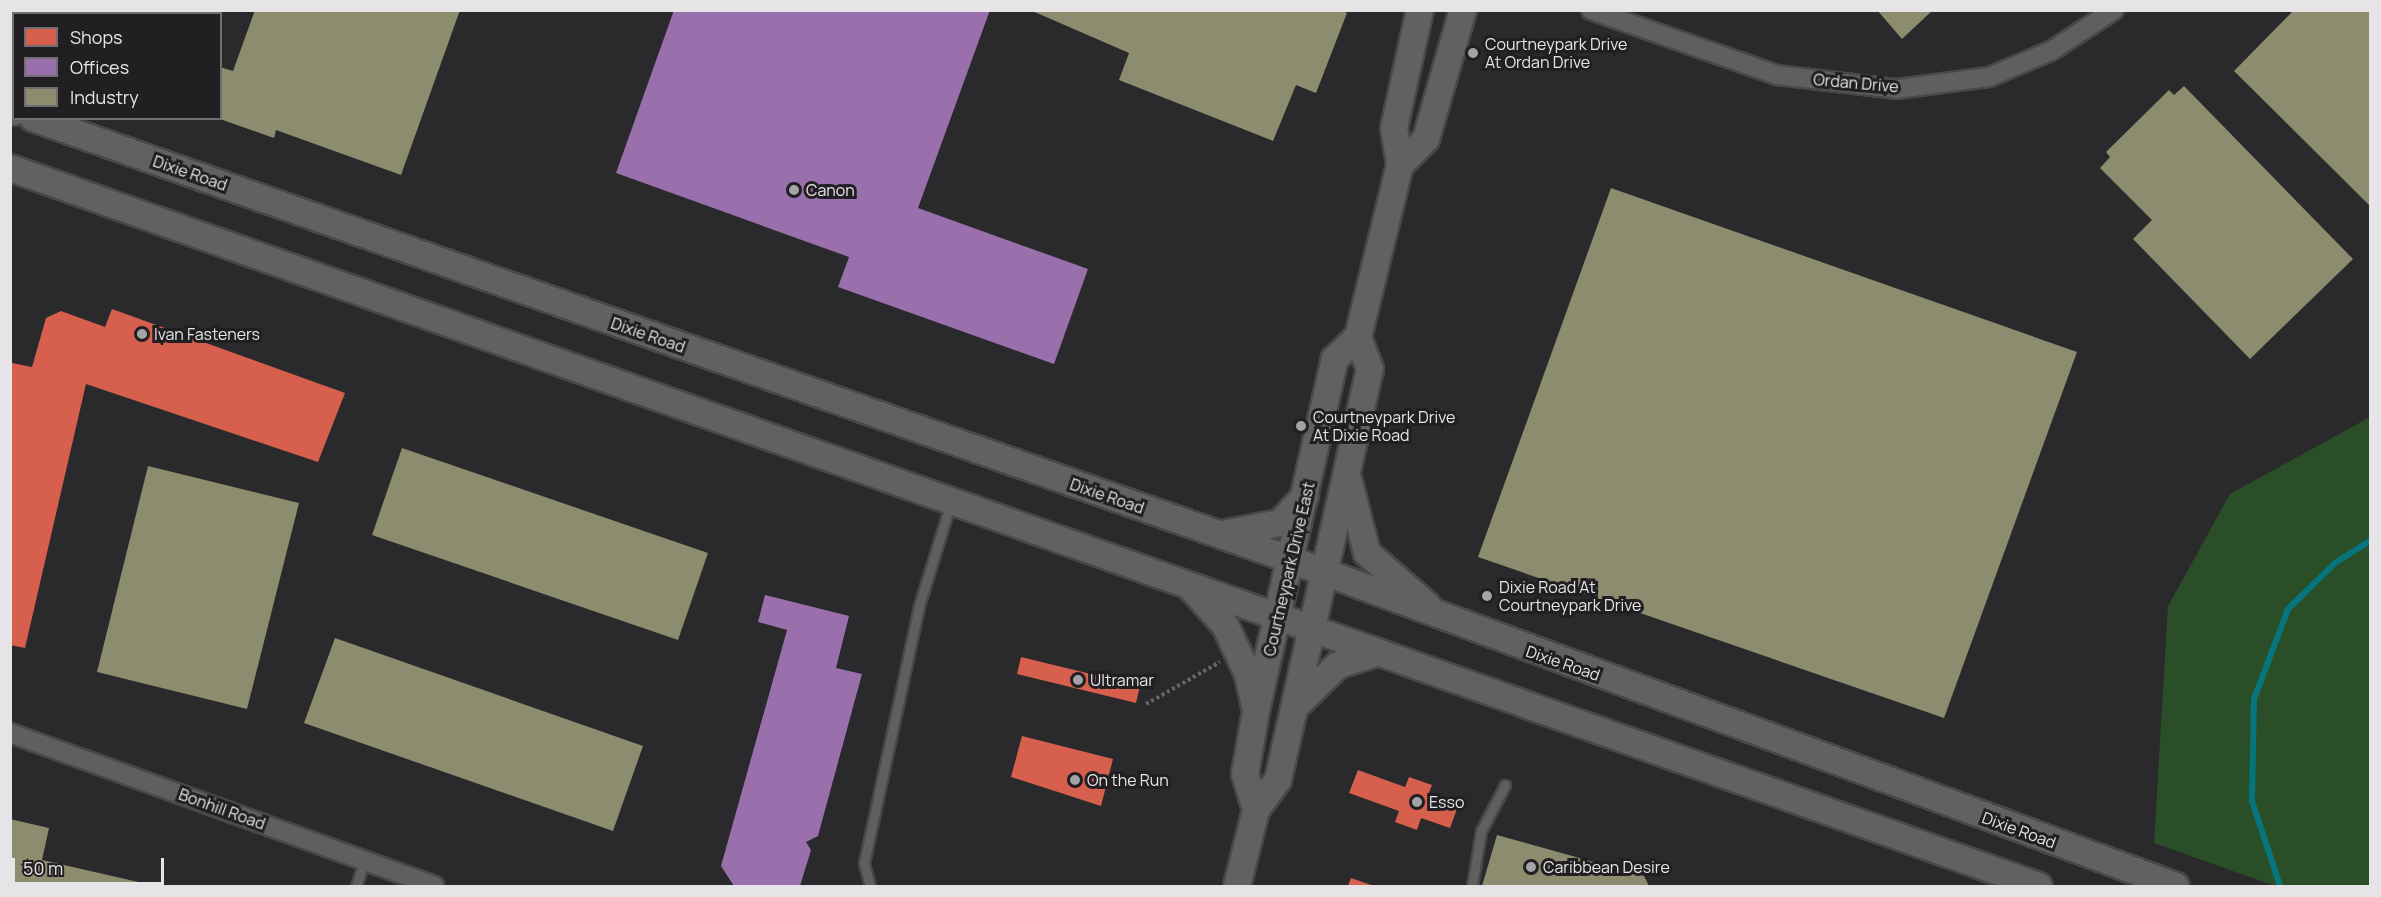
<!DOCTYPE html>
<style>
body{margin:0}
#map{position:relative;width:2381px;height:897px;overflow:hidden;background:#2a292b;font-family:Manrope,sans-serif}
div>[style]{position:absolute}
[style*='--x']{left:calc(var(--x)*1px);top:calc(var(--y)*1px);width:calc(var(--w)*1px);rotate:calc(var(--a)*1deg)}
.green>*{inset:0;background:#2a4f28}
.shops>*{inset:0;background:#d6604d}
.offices>*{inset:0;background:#9970ab}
.industry>*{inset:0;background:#8c8c6e}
.stream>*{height:6px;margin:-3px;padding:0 3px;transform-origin:3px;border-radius:3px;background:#07757d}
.path>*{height:4px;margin-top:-2px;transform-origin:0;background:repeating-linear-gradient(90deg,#666566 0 3px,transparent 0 6px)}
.roads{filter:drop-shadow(2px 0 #484749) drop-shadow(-2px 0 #484749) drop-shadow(0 2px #484749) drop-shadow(0 -2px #484749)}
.lane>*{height:9px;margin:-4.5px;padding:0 4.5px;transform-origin:4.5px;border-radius:4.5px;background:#605f5f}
.street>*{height:18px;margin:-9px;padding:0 9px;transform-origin:9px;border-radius:9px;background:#605f5f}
.secondary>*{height:26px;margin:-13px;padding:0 13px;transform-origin:13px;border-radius:13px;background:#616162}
.dots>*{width:16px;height:16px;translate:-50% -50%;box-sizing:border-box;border:3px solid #221f23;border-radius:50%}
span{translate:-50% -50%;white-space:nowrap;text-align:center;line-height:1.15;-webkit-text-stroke:6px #221f23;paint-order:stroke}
.poi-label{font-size:16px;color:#e6e4e7}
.left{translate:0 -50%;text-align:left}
.street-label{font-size:16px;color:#e6e4e7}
.frame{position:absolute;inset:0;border:12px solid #e6e4e7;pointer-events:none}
.legend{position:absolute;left:12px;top:12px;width:210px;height:108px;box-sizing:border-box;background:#221f23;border:2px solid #706e71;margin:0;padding:8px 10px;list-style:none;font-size:18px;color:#e6e4e7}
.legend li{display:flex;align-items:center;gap:12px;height:30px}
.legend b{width:30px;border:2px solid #706e71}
.scale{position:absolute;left:12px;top:858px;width:152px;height:27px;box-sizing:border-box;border:3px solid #e6e4e7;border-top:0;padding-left:8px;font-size:18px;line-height:21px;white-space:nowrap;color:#e6e4e7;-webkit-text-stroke:4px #221f23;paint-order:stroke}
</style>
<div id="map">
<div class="green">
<i style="clip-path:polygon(2370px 417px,2370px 886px,2275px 886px,2154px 843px,2168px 606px,2230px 494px)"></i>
</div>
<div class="shops">
<i style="clip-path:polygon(112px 309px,345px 393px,318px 462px,86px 384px,25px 648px,10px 645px,12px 363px,32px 367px,46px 318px,61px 311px,105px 327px)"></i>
<i style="clip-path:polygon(1021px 657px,1140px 686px,1136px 703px,1017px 674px)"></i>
<i style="clip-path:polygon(1022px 736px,1113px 759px,1101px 806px,1011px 777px)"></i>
<i style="clip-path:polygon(1358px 770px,1405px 787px,1409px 777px,1432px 785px,1428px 795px,1458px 806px,1450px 828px,1421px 818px,1417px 830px,1395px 822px,1399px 811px,1349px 793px)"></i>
<i style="clip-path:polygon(1351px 878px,1374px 886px,1348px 886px)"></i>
</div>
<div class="offices">
<i style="clip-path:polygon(674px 10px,990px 10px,918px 208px,1088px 269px,1054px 364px,838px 287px,849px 257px,616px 173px)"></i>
<i style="clip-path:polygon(765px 595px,849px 616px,836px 668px,862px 674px,818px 836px,806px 842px,811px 850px,800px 886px,734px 886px,721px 866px,787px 630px,758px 622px)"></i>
</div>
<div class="industry">
<i style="clip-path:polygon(83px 10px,135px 10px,82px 14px)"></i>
<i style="clip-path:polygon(255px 10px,460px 10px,401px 175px,276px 130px,274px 138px,220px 119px,220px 67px,233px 71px)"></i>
<i style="clip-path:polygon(1030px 10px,1340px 10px,1347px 13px,1316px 93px,1296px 85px,1273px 141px,1119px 80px,1129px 53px)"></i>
<i style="clip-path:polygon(1877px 10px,1933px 10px,1902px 39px)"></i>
<i style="clip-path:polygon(2294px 10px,2370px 10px,2370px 206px,2234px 71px)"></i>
<i style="clip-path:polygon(2184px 86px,2353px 259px,2250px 359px,2133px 239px,2152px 220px,2100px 168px,2110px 157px,2106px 152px,2169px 90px,2174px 95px)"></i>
<i style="clip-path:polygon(1611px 188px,2077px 352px,1944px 718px,1478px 557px)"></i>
<i style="clip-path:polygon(402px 448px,708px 553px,678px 640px,372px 535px)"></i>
<i style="clip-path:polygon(148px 466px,299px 503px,247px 709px,97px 672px)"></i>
<i style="clip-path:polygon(335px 638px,643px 746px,613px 831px,304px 723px)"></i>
<i style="clip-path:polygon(10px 819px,49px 828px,42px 860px,156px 886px,10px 886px)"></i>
<i style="clip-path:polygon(1497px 835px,1644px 876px,1649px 886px,1482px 886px)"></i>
</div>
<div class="stream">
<i style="--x:2280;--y:886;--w:89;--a:-108.2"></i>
<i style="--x:2252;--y:801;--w:102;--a:-88.9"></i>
<i style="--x:2254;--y:699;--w:96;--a:-69.3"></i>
<i style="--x:2288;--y:609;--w:66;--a:-44.4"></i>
<i style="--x:2335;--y:563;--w:41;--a:-32.2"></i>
</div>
<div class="path">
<i style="--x:1146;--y:704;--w:85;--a:-29.6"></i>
</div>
<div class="roads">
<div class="lane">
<i style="--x:356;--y:886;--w:26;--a:-72"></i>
<i style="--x:870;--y:886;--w:24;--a:-105"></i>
<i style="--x:864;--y:863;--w:263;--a:-77.9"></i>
<i style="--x:919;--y:606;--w:109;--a:-72.9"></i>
<i style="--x:1472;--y:886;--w:56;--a:-80.7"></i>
<i style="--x:1481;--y:831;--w:52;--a:-62.4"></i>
</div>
<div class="street">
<i style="--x:1591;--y:10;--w:197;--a:19.3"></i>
<i style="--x:1777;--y:75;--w:121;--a:6.7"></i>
<i style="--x:1897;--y:89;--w:93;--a:-7.4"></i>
<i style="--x:1989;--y:77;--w:67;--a:-22.8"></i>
<i style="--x:2051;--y:51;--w:75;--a:-33.1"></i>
<i style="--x:10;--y:733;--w:451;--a:19.8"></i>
</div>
<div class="secondary">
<i style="--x:10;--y:18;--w:10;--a:90"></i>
<i style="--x:10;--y:111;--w:4;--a:14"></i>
<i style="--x:33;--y:118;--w:1316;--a:19.34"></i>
<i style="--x:1275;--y:554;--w:960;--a:20.23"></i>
<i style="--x:1400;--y:165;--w:37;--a:-45"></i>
<i style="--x:1426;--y:139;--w:134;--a:-74"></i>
<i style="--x:10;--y:168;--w:2152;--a:19.49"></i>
<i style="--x:1349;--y:482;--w:73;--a:75.8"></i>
<i style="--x:1367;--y:553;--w:81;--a:41"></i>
<i style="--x:1227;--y:533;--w:54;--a:-10.7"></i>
<i style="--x:1280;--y:523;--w:37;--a:-47"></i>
<i style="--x:1193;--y:590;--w:47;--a:47.6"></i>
<i style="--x:1225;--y:625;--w:54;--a:64.9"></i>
<i style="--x:1248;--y:674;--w:30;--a:78"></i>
<i style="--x:1297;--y:705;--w:57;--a:-44.3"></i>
<i style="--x:1338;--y:665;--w:41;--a:-17.1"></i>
<i style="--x:1256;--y:810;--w:38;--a:-107"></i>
<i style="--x:1245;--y:774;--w:64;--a:-80.1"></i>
<i style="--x:1256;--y:711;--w:361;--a:-77.4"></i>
<i style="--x:1335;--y:359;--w:32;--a:-44"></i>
<i style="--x:1358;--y:337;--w:177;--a:-76.3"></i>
<i style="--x:1400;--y:165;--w:37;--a:-99"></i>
<i style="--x:1394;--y:128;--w:121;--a:-77.6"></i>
<i style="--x:1237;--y:886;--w:78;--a:-76"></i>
<i style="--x:1256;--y:810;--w:37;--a:-54"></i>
<i style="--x:1278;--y:780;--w:421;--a:-77.4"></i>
<i style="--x:1370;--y:369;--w:34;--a:-111"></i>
</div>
</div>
<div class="dots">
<i style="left:1473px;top:53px;background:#a4a3a5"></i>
<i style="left:794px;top:190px;background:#a4a3a5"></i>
<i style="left:142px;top:334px;background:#a4a3a5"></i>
<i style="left:1301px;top:426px;background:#a4a3a5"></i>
<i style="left:1487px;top:596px;background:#a4a3a5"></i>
<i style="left:1078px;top:680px;background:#a4a3a5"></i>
<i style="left:1075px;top:780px;background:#a4a3a5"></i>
<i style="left:1417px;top:802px;background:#a4a3a5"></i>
<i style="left:1531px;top:867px;background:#a4a3a5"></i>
</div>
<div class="poi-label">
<span class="left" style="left:1485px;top:53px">Courtneypark Drive<br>At Ordan Drive</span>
<span class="left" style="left:806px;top:190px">Canon</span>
<span class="left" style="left:154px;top:334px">Ivan Fasteners</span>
<span class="left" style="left:1313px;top:426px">Courtneypark Drive<br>At Dixie Road</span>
<span class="left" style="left:1499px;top:596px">Dixie Road At<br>Courtneypark Drive</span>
<span class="left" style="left:1090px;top:680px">Ultramar</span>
<span class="left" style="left:1087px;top:780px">On the Run</span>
<span class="left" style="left:1429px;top:802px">Esso</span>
<span class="left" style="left:1543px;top:867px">Caribbean Desire</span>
</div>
<div class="street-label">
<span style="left:1856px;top:83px;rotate:5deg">Ordan Drive</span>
<span style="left:190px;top:173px;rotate:19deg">Dixie Road</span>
<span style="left:648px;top:335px;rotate:19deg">Dixie Road</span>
<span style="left:1107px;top:496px;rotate:19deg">Dixie Road</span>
<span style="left:1289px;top:569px;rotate:-77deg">Courtneypark Drive East</span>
<span style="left:1563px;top:663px;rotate:19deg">Dixie Road</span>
<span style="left:222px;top:809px;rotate:20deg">Bonhill Road</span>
<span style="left:2019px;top:830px;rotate:20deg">Dixie Road</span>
</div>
<div class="frame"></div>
<ul class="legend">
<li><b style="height:16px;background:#d6604d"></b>Shops</li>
<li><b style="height:16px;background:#9970ab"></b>Offices</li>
<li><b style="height:16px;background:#8c8c6e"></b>Industry</li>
</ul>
<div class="scale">50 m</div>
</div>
